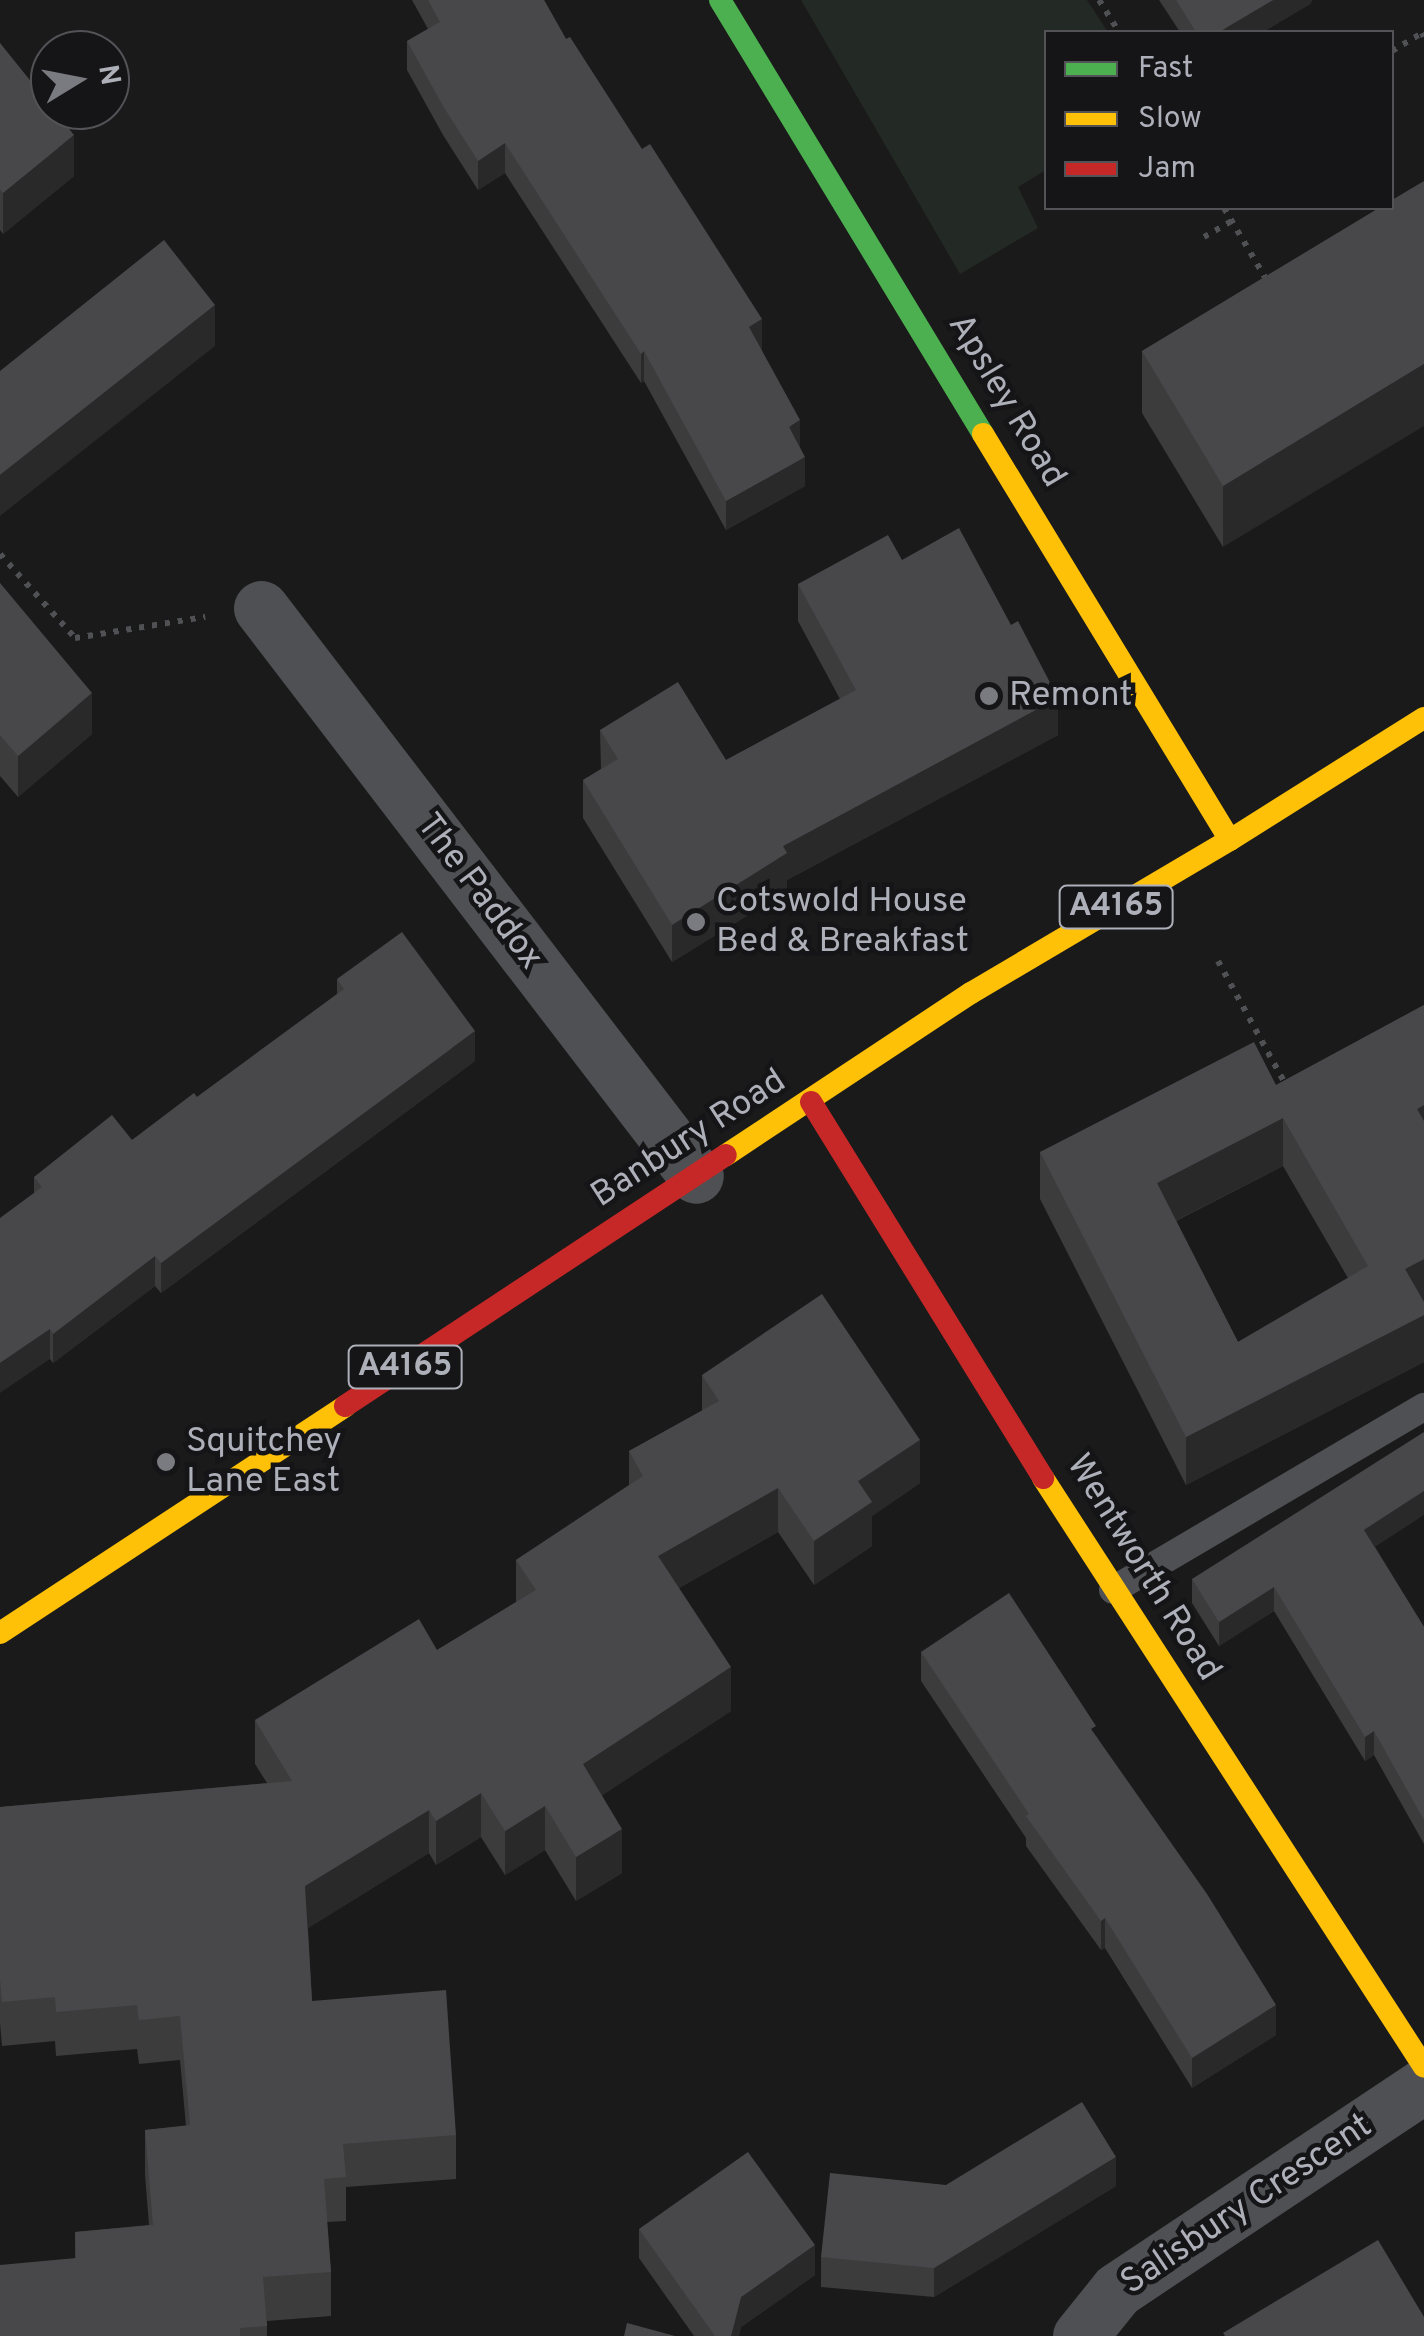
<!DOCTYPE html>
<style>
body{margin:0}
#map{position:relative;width:1424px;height:2336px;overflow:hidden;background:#1a1a1a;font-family:Overpass,sans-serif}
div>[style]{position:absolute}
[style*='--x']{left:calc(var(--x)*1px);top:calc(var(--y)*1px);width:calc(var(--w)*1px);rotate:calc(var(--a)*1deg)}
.green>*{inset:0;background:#232924}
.path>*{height:6px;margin-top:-3px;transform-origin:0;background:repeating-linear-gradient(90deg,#505154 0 5px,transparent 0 13px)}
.lane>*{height:28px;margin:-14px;padding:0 14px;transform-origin:14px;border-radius:14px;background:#4f5053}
.street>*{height:55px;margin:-27.5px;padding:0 27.5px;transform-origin:27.5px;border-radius:27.5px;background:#4f5053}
.fast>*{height:22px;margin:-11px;padding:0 11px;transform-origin:11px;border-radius:11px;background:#4caf50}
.slow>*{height:22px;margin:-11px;padding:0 11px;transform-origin:11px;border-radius:11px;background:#ffc107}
.jam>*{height:22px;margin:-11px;padding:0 11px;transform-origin:11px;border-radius:11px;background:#c62828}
.wall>*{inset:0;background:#3c3c3d}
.shaded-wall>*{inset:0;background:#29292a}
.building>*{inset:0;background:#48484b}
.dots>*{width:28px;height:28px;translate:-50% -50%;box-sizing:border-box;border:5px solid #151416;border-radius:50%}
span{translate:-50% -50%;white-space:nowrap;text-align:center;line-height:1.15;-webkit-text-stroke:9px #151416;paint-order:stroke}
.shield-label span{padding:2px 8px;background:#151416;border:2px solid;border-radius:8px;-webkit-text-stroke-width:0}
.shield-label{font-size:32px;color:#adafb9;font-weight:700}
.street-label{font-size:35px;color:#adafb9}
.poi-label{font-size:35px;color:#adafb9}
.left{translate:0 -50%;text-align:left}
.legend{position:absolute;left:1044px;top:30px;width:350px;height:180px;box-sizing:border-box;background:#151416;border:2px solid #525257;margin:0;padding:12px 18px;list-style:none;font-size:30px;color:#adafb9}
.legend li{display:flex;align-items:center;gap:20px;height:50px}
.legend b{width:50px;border:2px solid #525257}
.north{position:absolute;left:30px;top:30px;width:100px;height:100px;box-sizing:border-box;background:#151416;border:2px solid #525257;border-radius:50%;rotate:80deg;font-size:28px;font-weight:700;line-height:40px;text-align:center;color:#adafb9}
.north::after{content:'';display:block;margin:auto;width:35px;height:45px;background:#7a7b81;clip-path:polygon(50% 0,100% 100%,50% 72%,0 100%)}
</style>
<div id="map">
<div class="green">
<i style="clip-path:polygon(801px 0,1087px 0,1108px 32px,1046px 32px,1046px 170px,1018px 187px,1038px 228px,960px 274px)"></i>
</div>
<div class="path">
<i style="--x:1099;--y:0;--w:38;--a:58"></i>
<i style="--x:1392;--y:51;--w:35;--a:-31"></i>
<i style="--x:1422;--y:33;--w:4;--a:63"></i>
<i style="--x:1224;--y:208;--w:88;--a:59.4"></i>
<i style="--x:1204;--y:237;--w:32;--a:-30"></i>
<i style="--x:0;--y:554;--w:113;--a:48.2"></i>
<i style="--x:75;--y:638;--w:132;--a:-9.2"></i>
<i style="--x:1218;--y:961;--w:144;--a:61.3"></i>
</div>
<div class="lane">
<i style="--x:1113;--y:1590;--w:361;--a:-30.5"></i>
</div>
<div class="street">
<i style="--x:261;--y:608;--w:715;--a:52.55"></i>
<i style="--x:1080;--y:2336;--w:59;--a:-51.2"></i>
<i style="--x:1117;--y:2290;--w:369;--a:-33.7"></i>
</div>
<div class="fast">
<i style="--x:720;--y:0;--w:507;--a:58.78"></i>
</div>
<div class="slow">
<i style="--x:983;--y:434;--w:475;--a:58.7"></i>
<i style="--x:726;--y:1155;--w:294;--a:-33.5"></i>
<i style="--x:971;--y:993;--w:301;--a:-30.6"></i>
<i style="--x:1230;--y:840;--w:229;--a:-32.2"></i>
<i style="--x:1043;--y:1478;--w:701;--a:57.1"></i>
<i style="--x:0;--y:1633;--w:413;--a:-33.3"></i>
</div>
<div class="jam">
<i style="--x:811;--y:1102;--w:442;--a:58.3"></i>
<i style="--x:345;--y:1406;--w:456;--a:-33.4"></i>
</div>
<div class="wall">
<i style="clip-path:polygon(412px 0,544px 0,566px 39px,762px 349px,761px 349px,800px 447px,805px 486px,726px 530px,644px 381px,641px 383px,505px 173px,478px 190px,443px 135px,407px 70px,407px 41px,428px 29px)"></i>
<i style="clip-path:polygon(1159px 0,1312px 0,1310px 4px,1263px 32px,1180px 32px)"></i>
<i style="clip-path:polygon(0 43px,74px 176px,3px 234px,0 230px)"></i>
<i style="clip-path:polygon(1379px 208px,1223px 547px,1142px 413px,1142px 351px)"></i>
<i style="clip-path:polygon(902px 560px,1058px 735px,787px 880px,787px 891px,672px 962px,583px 818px,583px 780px,601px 769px,600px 730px,726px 760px,840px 699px,798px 621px,798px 584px)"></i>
<i style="clip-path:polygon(0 583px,92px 734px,18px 797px,0 776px)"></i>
<i style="clip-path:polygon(337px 979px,475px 1061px,161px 1293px,155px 1286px,53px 1363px,50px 1359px,34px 1192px,34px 1177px,132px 1140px,197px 1097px,337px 994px)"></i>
<i style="clip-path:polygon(evenodd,1424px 1005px,1424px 1362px,1186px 1485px,1040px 1199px,1040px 1152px,1276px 1085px,1424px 1005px,1283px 1166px,1348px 1278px,1238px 1342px,1176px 1221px,1283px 1166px)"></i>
<i style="clip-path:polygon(702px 1375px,920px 1483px,872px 1516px,872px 1546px,814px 1585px,778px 1532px,679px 1588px,731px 1711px,602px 1795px,622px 1873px,576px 1901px,545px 1850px,505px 1875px,481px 1837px,436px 1865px,429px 1853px,308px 1928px,312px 2001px,456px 2135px,456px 2179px,346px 2187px,346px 2221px,327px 2222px,331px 2272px,331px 2316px,267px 2321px,267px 2336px,0 2336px,75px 2258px,75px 2232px,149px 2225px,145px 2174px,145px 2130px,186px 2126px,180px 2060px,139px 2064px,137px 2049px,56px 2056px,55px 2041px,2px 2046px,0 2023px,0 1807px,267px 1783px,255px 1764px,255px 1720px,437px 1650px,516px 1602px,516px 1560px,629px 1485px,629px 1451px,702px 1411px)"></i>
<i style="clip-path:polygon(1375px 1547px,1424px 1627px,1424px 1844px,1374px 1755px,1365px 1761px,1274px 1611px,1219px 1646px,1192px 1603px,1192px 1579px)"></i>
<i style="clip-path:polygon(921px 1652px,1096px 1736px,1276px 2035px,1192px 2088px,1105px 1948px,1101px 1950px,1026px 1846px,1026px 1838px,921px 1681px)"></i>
<i style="clip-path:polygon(946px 2185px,1116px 2186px,934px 2297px,821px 2287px,821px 2257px)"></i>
<i style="clip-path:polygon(639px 2229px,815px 2275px,741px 2327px,739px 2336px,694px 2336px,639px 2258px)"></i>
</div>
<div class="shaded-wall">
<i style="clip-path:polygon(1273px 0,1312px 0,1310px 4px,1263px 32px,1219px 32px)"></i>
<i style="clip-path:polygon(74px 135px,74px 176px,3px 234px,3px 193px)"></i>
<i style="clip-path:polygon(505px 143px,505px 173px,478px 190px,478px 161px)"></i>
<i style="clip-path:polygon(215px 305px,215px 346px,0 516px,0 475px)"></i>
<i style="clip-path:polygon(762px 319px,762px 349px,749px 357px,749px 327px)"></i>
<i style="clip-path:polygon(644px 351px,644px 381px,641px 383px,641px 354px)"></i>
<i style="clip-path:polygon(1424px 364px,1424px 426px,1223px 547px,1223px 486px)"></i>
<i style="clip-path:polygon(800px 420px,800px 450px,789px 427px)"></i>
<i style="clip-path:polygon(805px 457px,805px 486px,726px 530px,726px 501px)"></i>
<i style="clip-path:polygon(92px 693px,92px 734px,18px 797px,18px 756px)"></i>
<i style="clip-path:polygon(1058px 698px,1058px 735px,787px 880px,787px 891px,672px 962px,672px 925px,783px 846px)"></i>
<i style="clip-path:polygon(475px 1031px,475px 1061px,161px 1293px,161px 1263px)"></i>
<i style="clip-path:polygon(1424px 1105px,1424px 1153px,1417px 1109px)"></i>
<i style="clip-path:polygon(1283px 1118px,1283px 1166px,1157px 1230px,1157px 1183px)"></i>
<i style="clip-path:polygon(155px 1256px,155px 1286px,53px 1363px,53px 1334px)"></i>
<i style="clip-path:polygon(1424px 1259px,1424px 1306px,1405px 1269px)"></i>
<i style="clip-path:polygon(1424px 1315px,1424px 1362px,1186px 1485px,1186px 1437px)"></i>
<i style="clip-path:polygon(50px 1329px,50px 1359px,0 1393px,0 1363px)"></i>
<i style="clip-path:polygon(920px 1440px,920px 1483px,872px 1516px,872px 1546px,814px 1585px,814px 1541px,858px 1481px)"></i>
<i style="clip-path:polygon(778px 1488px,778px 1532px,658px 1600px,658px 1556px)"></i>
<i style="clip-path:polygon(1424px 1491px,1424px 1515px,1364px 1554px,1364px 1530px)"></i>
<i style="clip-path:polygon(1274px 1587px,1274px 1611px,1219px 1646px,1219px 1622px)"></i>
<i style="clip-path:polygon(731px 1667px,731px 1711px,583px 1808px,583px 1764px)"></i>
<i style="clip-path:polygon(1374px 1731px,1374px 1755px,1365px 1761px,1365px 1737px)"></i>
<i style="clip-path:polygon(481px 1793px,481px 1837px,436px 1865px,436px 1821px)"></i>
<i style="clip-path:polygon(545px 1806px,545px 1850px,505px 1875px,505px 1831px)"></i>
<i style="clip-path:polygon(429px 1810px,429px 1853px,305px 1930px,305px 1886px)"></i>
<i style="clip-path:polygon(622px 1829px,622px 1873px,576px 1901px,576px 1857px)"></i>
<i style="clip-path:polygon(1105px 1918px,1105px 1948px,1101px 1950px,1101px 1921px)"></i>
<i style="clip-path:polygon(1276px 2005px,1276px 2035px,1192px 2088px,1192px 2058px)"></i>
<i style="clip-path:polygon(1116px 2157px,1116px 2186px,934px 2297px,934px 2268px)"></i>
<i style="clip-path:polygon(815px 2245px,815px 2275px,741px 2327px,739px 2336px,731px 2336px,741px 2297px)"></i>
</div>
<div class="building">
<i style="clip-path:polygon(428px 0,544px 0,566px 39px,570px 37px,642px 149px,650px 144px,762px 319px,749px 327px,800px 420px,789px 427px,805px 457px,726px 501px,644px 351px,641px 354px,505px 143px,478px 161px,443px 106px,407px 41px,440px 22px)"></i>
<i style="clip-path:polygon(1176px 0,1273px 0,1219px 32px,1196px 32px)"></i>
<i style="clip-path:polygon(0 43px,50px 105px,50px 110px,54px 110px,74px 135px,3px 193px,0 189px)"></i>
<i style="clip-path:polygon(1424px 181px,1424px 364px,1223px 486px,1142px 351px,1379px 208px,1392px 208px,1392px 200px)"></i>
<i style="clip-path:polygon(164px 240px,215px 305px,0 475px,0 371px)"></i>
<i style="clip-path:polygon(959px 528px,1011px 625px,1018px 621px,1058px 698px,783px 846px,787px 853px,672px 925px,583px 780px,618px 759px,600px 730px,678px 682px,726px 760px,856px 690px,798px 584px,888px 535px,902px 560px)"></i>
<i style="clip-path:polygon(0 583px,92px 693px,18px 756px,0 735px)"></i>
<i style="clip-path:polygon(402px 932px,475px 1031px,161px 1263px,155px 1256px,53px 1334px,50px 1329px,0 1363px,0 1218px,42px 1187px,34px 1177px,112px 1115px,132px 1140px,194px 1093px,197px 1097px,344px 989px,337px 979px)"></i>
<i style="clip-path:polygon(evenodd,1424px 1005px,1424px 1105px,1417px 1109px,1424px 1121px,1424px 1259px,1405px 1269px,1424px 1302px,1424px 1315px,1186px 1437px,1040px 1152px,1254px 1042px,1276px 1085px,1424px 1005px,1283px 1118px,1368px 1266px,1238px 1342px,1157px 1183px,1283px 1118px)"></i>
<i style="clip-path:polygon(822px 1294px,920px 1440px,858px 1481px,872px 1502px,814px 1541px,778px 1488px,658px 1556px,731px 1667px,583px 1764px,622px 1829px,576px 1857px,545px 1806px,505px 1831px,481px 1793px,436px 1821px,429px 1810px,305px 1886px,312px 2001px,446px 1990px,456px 2135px,343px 2144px,346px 2177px,324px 2179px,331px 2272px,263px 2277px,267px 2326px,240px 2328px,240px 2336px,0 2336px,0 2265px,76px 2258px,75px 2232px,153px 2225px,145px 2130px,190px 2125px,180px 2016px,139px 2020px,137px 2005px,56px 2012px,55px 1997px,2px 2002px,0 1979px,0 1807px,292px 1781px,255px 1720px,419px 1619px,437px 1650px,536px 1590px,516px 1560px,643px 1476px,629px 1451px,719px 1401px,702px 1375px)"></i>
<i style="clip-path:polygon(1424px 1432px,1424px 1491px,1364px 1530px,1424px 1627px,1424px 1820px,1374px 1731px,1365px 1737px,1274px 1587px,1219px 1622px,1192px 1579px)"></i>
<i style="clip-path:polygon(1009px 1593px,1096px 1726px,1091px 1729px,1207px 1894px,1276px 2005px,1192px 2058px,1105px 1918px,1101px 1921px,1026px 1816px,1029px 1814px,921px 1652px)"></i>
<i style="clip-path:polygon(1082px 2102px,1116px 2157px,934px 2268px,821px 2257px,830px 2173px,946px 2185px)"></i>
<i style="clip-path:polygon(748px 2152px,815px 2245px,741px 2297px,731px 2336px,715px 2336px,639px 2229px)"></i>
<i style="clip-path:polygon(1378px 2240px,1424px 2317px,1424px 2336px,1225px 2336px,1223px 2333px)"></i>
<i style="clip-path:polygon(627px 2323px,675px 2336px,624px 2336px)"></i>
</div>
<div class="dots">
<i style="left:989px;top:696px;background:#7a7b81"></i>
<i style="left:696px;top:922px;background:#7a7b81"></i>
<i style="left:166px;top:1462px;background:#7a7b81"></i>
</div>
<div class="shield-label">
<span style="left:1116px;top:907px">A4165</span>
<span style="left:405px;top:1367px">A4165</span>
</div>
<div class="street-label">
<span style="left:1006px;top:401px;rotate:59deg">Apsley Road</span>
<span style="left:479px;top:892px;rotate:53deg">The Paddox</span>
<span style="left:689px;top:1139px;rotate:-33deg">Banbury Road</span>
<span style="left:1143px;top:1568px;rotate:58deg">Wentworth Road</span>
<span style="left:1247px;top:2205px;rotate:-34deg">Salisbury Crescent</span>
</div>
<div class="poi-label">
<span class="left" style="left:1009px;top:696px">Remont</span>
<span class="left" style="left:716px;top:922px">Cotswold House<br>Bed &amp; Breakfast</span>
<span class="left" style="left:186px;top:1462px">Squitchey<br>Lane East</span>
</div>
<ul class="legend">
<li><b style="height:12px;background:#4caf50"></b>Fast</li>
<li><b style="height:12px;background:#ffc107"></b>Slow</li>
<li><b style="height:12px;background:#c62828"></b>Jam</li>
</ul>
<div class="north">N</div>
</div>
